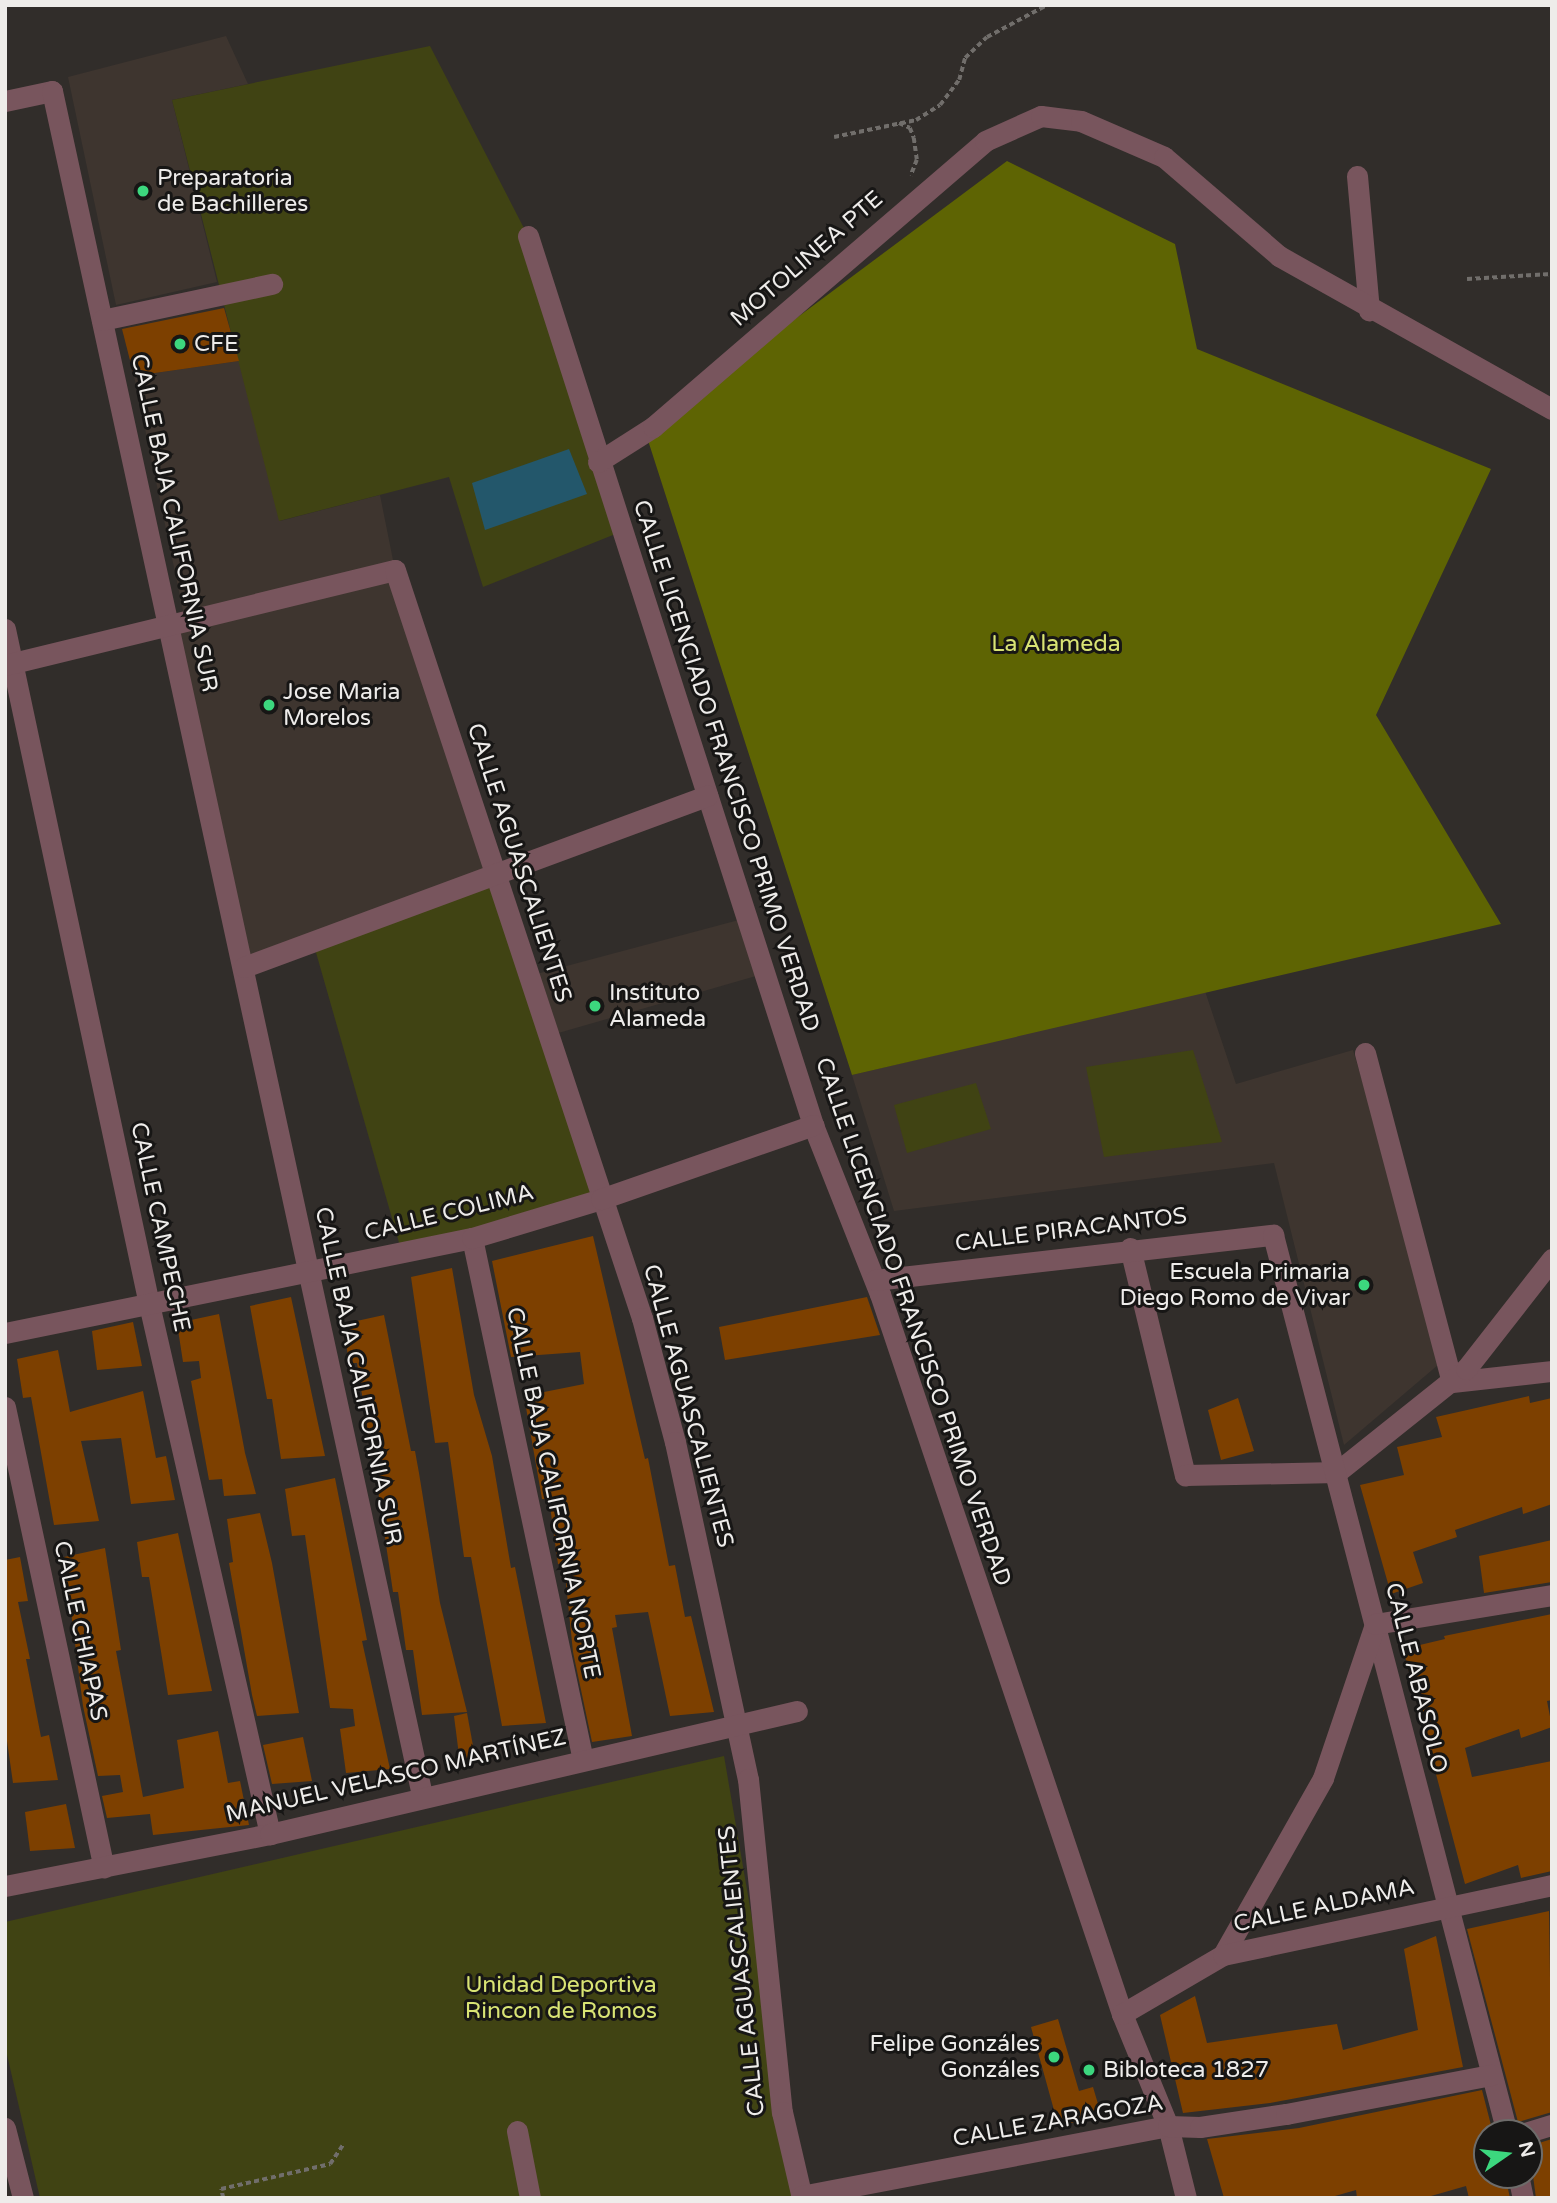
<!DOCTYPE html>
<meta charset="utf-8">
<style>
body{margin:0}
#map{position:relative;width:1557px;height:2203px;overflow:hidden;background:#312d2a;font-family:"Varela Round",sans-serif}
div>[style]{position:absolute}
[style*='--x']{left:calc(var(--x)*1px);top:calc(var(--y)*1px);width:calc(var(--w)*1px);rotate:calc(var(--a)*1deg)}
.built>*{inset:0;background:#3e352f}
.green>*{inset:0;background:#404313}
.forest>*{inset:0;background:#5e6403}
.water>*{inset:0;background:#23576b}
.building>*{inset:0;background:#7d4000}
.path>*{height:3.5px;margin-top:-1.75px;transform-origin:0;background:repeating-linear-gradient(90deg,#716e6b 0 5px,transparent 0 8.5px)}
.minor>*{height:21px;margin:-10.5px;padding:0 10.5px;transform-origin:10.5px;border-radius:10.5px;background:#78555d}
.dots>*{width:19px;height:19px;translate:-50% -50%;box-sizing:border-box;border:4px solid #171615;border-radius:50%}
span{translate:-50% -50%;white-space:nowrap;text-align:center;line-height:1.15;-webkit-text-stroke:6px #171615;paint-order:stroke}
.poi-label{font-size:23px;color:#eeecea}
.left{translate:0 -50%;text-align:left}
.right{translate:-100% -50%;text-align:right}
.street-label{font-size:23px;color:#eeecea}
.park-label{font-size:23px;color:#d9e474}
.frame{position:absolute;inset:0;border:7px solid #eeecea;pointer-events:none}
.north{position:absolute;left:1473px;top:2119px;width:70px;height:70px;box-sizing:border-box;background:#171615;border:2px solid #6d6c6a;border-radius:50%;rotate:76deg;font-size:19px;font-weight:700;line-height:28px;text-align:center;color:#eeecea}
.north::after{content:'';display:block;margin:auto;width:24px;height:32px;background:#3cd77e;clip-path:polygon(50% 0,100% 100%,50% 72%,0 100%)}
</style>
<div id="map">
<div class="built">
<i style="clip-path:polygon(226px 36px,248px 84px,172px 100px,217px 282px,116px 305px,68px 77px)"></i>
<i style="clip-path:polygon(239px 361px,280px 521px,380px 495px,395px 570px,496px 874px,244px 967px,169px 625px,185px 620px,134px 376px)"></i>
<i style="clip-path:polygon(750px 917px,756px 976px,548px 1036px,529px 976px)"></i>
<i style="clip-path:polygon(1205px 991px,1236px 1084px,1353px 1050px,1445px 1359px,1344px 1445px,1274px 1163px,894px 1211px,852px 1075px)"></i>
</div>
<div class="green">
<i style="clip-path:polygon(430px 46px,528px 236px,623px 531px,483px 587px,449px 477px,279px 521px,172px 100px)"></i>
<i style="clip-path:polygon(496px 874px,601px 1199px,400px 1246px,313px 942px)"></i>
<i style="clip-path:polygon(1193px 1050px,1222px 1142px,1104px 1157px,1086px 1067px)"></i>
<i style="clip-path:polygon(976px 1083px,991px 1129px,907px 1153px,894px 1105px)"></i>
<i style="clip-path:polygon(724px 1756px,800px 2198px,40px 2198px,5px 2046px,5px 1922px)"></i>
</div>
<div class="forest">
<i style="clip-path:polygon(1007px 161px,1175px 244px,1197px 349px,1491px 469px,1376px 715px,1501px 924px,852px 1075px,645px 431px)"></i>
</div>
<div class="water">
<i style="clip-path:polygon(569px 449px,587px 494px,485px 530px,472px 483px)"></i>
</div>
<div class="building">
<i style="clip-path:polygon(224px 308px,239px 361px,134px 376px,122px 329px)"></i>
<i style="clip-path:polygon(593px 1236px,645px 1459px,648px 1458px,669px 1566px,675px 1565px,685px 1617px,691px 1616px,714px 1712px,670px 1716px,648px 1612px,615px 1615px,617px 1627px,612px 1628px,632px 1736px,592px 1742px,573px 1652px,564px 1564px,558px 1564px,549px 1499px,542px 1499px,524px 1396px,584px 1384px,580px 1352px,511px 1357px,492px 1261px)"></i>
<i style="clip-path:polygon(452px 1268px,474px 1395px,492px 1456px,511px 1568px,515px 1567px,546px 1723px,502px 1726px,471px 1557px,464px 1557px,448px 1442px,435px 1443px,411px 1277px)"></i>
<i style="clip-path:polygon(291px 1297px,325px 1456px,281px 1459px,272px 1399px,267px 1399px,250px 1306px)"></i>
<i style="clip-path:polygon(867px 1297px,880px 1335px,725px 1360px,719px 1327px)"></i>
<i style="clip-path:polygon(219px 1314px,245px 1453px,256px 1494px,224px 1496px,222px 1479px,209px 1480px,191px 1381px,201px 1378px,199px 1361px,183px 1362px,177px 1323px)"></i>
<i style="clip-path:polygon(384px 1315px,411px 1451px,415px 1451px,419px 1473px,440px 1603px,467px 1712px,422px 1715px,413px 1650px,406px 1650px,398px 1592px,393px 1592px,375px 1470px,383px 1468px,381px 1451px,371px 1452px,357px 1363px,349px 1363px,343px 1324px)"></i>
<i style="clip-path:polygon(133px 1322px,142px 1366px,97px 1370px,92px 1331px)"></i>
<i style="clip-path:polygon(58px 1350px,70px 1412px,143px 1391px,156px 1458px,166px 1456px,175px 1500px,131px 1504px,121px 1438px,81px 1441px,99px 1521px,54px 1525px,31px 1397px,23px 1398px,17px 1359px)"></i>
<i style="clip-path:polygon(1529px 1396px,1530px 1403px,1552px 1398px,1552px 1504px,1523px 1514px,1522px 1507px,1455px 1530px,1457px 1537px,1413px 1552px,1423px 1583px,1391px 1594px,1360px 1485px,1404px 1475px,1397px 1447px,1442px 1437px,1436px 1417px)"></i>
<i style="clip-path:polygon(1238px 1398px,1254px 1451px,1221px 1460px,1208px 1410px)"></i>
<i style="clip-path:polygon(335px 1478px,367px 1640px,362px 1641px,390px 1769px,346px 1773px,340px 1729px,355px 1726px,353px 1709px,330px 1708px,305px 1535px,292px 1536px,285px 1489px)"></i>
<i style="clip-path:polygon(260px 1513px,272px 1563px,299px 1713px,257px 1716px,252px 1695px,229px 1563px,233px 1562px,227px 1519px)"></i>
<i style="clip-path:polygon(178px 1533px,212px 1691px,168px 1695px,149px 1577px,142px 1577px,137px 1542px)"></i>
<i style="clip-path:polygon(1552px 1540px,1552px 1582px,1484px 1593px,1479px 1556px)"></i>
<i style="clip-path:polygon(105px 1548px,121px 1650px,116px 1651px,143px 1797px,184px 1788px,177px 1740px,218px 1731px,228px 1783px,240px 1781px,249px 1825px,153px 1835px,150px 1814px,107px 1818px,102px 1796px,123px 1792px,120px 1775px,98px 1776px,83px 1706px,64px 1557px)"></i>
<i style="clip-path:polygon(20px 1557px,28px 1601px,18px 1602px,30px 1659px,26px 1659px,41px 1737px,49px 1735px,58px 1780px,13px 1783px,5px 1727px,5px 1560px)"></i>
<i style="clip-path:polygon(1552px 1614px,1552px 1700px,1547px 1701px,1552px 1727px,1521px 1738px,1519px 1729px,1465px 1748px,1472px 1777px,1552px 1761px,1552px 1871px,1521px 1878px,1518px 1865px,1465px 1884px,1403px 1649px,1445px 1639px,1444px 1636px)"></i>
<i style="clip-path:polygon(467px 1713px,476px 1762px,460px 1763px,454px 1716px)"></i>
<i style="clip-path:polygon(303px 1737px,312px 1781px,272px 1784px,263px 1745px)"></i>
<i style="clip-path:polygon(66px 1804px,75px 1848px,30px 1851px,25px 1812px)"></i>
<i style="clip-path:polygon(1549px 1911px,1552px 2112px,1518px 2122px,1467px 1929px)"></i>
<i style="clip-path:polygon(1436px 1936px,1463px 2067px,1270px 2103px,1183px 2113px,1160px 2015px,1195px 1996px,1207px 2043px,1337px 2024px,1343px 2050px,1418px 2030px,1404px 1949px)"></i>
<i style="clip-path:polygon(1058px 2019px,1079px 2091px,1093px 2087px,1101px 2114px,1071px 2123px,1069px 2117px,1057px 2121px,1031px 2027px)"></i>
<i style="clip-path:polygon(1482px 2090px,1493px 2133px,1487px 2133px,1487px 2175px,1505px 2175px,1510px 2198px,1469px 2198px,1466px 2186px,1424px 2198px,1357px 2198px,1356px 2190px,1328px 2198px,1224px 2198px,1207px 2139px,1299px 2128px)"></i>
<i style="clip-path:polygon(1552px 2139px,1552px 2198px,1536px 2198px,1529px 2146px)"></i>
</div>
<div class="path">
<i style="--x:899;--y:123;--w:12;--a:24"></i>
<i style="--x:910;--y:128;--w:11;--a:68"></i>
<i style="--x:914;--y:138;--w:22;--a:82"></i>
<i style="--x:917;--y:160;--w:17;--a:111"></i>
<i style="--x:834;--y:137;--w:84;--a:-11.7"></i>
<i style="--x:916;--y:120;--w:28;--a:-32"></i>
<i style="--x:940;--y:105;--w:31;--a:-53"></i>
<i style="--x:959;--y:80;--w:23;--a:-75"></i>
<i style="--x:965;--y:58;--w:30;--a:-44"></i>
<i style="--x:987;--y:37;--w:68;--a:-28.1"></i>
<i style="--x:1467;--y:279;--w:85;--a:-3.4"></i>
<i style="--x:223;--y:2198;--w:9;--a:-103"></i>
<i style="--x:221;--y:2189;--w:112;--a:-12.9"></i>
<i style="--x:330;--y:2164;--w:25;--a:-56"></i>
</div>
<div class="minor">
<i style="--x:5;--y:101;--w:48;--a:-12"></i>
<i style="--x:52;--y:91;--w:1744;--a:77.75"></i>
<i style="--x:1357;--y:176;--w:135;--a:84.9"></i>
<i style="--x:528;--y:236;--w:934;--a:72.22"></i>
<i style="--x:813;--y:1125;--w:182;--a:68.4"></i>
<i style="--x:880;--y:1294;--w:760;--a:71.42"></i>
<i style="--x:1122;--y:2014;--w:121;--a:67.7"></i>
<i style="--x:1168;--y:2126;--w:74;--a:76"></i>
<i style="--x:102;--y:320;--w:174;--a:-12"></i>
<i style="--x:598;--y:462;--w:65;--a:-32.5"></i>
<i style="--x:653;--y:427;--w:438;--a:-40.7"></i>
<i style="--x:985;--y:141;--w:61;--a:-24.1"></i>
<i style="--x:1041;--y:116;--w:40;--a:7.1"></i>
<i style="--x:1081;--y:121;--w:90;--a:23.4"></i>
<i style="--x:1164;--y:157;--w:152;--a:40.7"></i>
<i style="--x:1279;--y:256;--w:313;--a:29.3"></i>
<i style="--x:5;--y:629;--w:690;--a:77.96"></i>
<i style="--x:149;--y:1304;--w:544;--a:77.14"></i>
<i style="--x:5;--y:665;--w:401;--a:-13.7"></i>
<i style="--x:395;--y:570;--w:788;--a:71.73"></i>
<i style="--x:642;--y:1318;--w:128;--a:75.1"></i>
<i style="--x:675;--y:1442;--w:345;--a:77.8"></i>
<i style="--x:748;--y:1779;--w:335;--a:84.2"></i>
<i style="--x:782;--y:2112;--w:88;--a:76.9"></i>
<i style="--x:244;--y:967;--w:494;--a:-20.3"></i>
<i style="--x:1365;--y:1053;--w:340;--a:75.2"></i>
<i style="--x:1452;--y:1382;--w:101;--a:-6.3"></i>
<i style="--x:472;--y:1238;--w:534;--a:78"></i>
<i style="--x:1130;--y:1248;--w:234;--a:76.4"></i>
<i style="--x:1185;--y:1475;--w:152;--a:-1.1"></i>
<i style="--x:1337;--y:1472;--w:165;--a:-38.6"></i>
<i style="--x:1466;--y:1369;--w:140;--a:-52"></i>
<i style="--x:875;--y:1280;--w:401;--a:-6.5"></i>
<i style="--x:1273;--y:1235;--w:928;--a:75.39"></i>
<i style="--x:5;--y:1333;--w:477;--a:-11.5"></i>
<i style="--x:472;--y:1238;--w:135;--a:-16.8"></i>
<i style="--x:601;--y:1199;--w:225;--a:-19.2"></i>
<i style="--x:5;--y:1407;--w:471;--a:77.9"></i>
<i style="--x:5;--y:1886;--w:270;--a:-11.1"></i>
<i style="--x:270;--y:1834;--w:541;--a:-13.14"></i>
<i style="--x:1223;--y:1955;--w:203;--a:-60.5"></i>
<i style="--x:1323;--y:1778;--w:163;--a:-71.3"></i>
<i style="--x:1375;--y:1624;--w:179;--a:-9.3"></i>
<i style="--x:1122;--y:2014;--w:117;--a:-30.3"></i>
<i style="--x:1223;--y:1955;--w:336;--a:-12"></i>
<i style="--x:5;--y:2128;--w:72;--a:75.6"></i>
<i style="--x:517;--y:2131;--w:68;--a:79"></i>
<i style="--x:1525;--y:2133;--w:28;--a:-17"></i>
<i style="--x:1518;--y:2175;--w:24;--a:78"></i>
<i style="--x:801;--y:2196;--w:374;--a:-10.8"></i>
<i style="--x:1168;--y:2126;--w:32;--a:2"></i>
<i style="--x:1200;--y:2127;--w:87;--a:-8.6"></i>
<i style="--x:1286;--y:2114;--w:209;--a:-10.8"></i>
</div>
<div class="dots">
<i style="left:143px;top:191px;background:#3cd77e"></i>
<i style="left:180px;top:344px;background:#3cd77e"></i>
<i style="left:269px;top:705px;background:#3cd77e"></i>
<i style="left:595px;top:1006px;background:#3cd77e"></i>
<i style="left:1364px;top:1285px;background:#3cd77e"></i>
<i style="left:1054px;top:2057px;background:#3cd77e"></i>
<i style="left:1089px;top:2070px;background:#3cd77e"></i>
</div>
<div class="poi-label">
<span class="left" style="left:157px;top:191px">Preparatoria<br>de Bachilleres</span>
<span class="left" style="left:194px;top:344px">CFE</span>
<span class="left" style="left:283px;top:705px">Jose Maria<br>Morelos</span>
<span class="left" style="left:609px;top:1006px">Instituto<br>Alameda</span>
<span class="right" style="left:1350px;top:1285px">Escuela Primaria<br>Diego Romo de Vivar</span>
<span class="right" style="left:1040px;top:2057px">Felipe Gonzáles<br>Gonzáles</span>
<span class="left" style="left:1103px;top:2070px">Bibloteca 1827</span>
</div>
<div class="street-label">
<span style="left:807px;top:259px;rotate:-41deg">MOTOLINEA PTE</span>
<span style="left:174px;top:523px;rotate:78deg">CALLE BAJA CALIFORNIA SUR</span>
<span style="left:726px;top:766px;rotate:72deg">CALLE LICENCIADO FRANCISCO PRIMO VERDAD</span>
<span style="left:519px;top:863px;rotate:72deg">CALLE AGUASCALIENTES</span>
<span style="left:449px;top:1213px;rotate:-14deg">CALLE COLIMA</span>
<span style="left:160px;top:1227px;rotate:78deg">CALLE CAMPECHE</span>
<span style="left:1071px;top:1230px;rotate:-7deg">CALLE PIRACANTOS</span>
<span style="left:913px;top:1322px;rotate:71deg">CALLE LICENCIADO FRANCISCO PRIMO VERDAD</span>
<span style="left:358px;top:1376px;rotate:78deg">CALLE BAJA CALIFORNIA SUR</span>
<span style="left:688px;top:1406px;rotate:75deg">CALLE AGUASCALIENTES</span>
<span style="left:553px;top:1493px;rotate:78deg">CALLE BAJA CALIFORNIA NORTE</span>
<span style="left:80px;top:1631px;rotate:78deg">CALLE CHIAPAS</span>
<span style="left:1416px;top:1678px;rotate:76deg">CALLE ABASOLO</span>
<span style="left:396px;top:1776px;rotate:-13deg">MANUEL VELASCO MARTÍNEZ</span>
<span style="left:1324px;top:1906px;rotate:-12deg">CALLE ALDAMA</span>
<span style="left:742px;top:1971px;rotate:-96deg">CALLE AGUASCALIENTES</span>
<span style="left:1058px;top:2121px;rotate:-10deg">CALLE ZARAGOZA</span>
</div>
<div class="park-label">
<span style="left:1056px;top:644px">La Alameda</span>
<span style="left:561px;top:1998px">Unidad Deportiva<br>Rincon de Romos</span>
</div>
<div class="frame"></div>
<div class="north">N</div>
</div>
